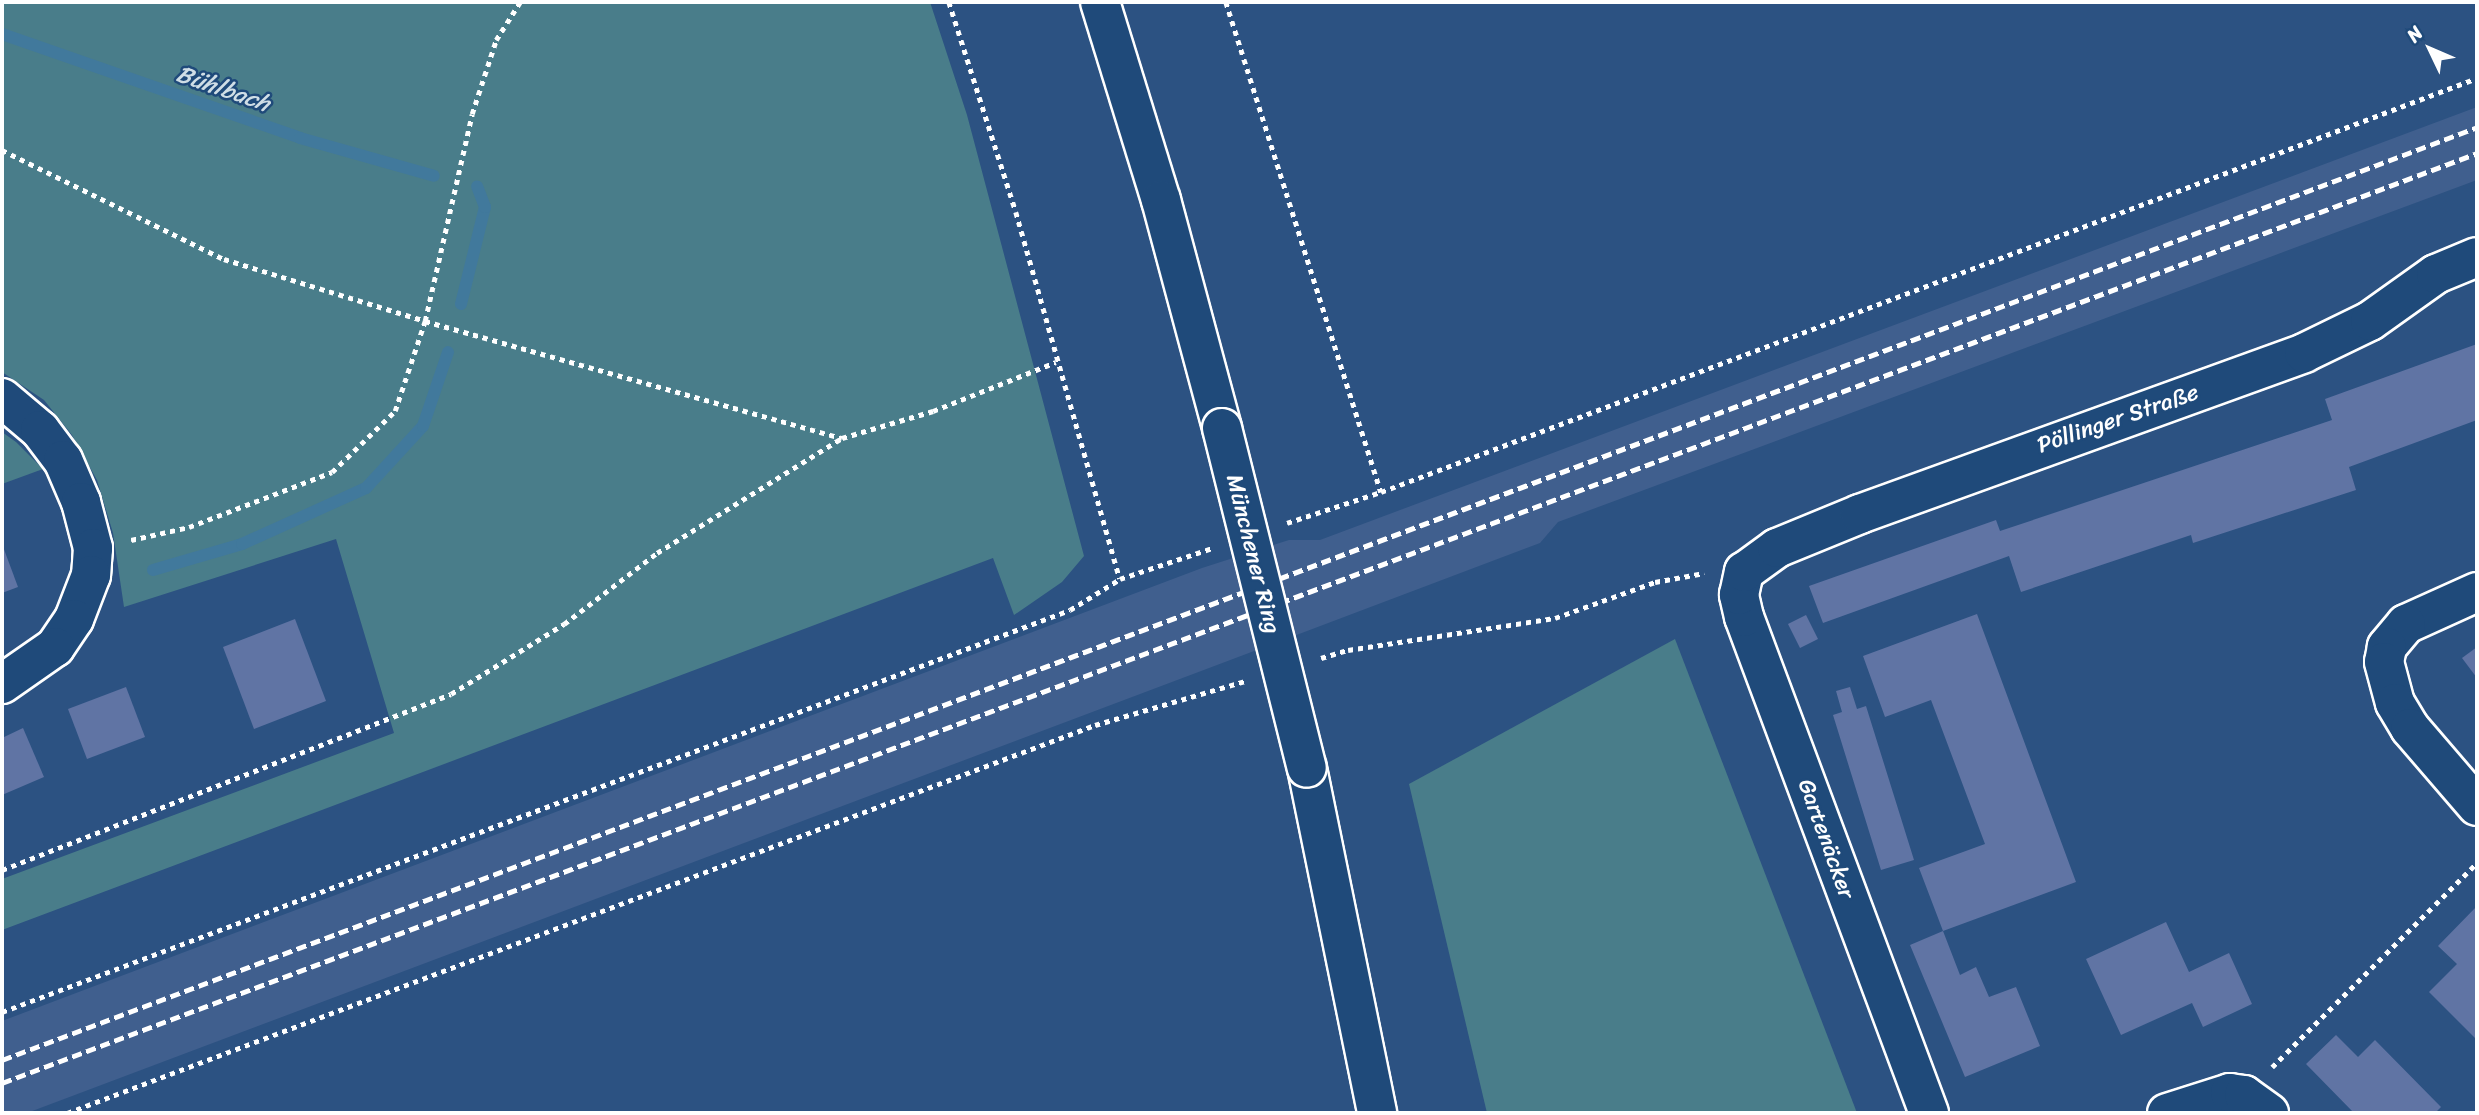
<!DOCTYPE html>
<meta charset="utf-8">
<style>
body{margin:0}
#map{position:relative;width:2479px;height:1115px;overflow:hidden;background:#2c5282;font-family:Sriracha,sans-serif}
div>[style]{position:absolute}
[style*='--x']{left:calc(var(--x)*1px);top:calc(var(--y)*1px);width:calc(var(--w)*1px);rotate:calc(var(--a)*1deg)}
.built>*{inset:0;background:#405f8e}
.green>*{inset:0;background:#497d8a}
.stream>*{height:12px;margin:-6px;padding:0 6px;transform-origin:6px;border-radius:6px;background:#41799c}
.building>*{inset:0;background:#6074a4}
.path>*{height:4.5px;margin-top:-2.25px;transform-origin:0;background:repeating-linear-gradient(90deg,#fff 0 5px,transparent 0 10px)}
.roads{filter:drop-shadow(2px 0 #fff) drop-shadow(-2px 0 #fff) drop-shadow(0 2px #fff) drop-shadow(0 -2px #fff)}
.minor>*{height:38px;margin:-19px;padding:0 19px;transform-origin:19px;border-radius:19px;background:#1f4a7a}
.major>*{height:38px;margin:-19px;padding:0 19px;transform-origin:19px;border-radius:19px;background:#1f4a7a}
.rail>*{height:5px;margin-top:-2.5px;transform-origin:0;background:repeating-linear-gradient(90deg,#fff 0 10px,transparent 0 15px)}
.bridges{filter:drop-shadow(2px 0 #fff) drop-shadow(-2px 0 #fff) drop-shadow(0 2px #fff) drop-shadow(0 -2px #fff)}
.major-bridge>*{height:38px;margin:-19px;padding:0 19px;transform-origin:19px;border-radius:19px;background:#1f4a7a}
span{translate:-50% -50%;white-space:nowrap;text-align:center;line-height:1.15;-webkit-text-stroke:5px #1f4a7a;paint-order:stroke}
.street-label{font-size:23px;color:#fff}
.water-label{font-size:24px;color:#d0dee6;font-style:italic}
.frame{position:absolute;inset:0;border:4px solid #fff;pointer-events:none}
.north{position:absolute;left:2395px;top:14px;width:70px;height:70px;-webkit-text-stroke:5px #1f4a7a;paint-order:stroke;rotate:314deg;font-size:19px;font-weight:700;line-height:28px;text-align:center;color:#fff}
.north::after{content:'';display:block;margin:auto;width:24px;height:32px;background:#fff;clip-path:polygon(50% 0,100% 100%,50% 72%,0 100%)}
</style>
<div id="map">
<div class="built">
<i style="clip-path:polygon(2477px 107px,2477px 180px,1558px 522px,1540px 543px,1225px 662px,27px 1113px,2px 1113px,2px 1021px,1202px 568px,1289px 540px,1320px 540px)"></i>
</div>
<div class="green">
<i style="clip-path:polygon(2px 2px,930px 2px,967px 115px,1084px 556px,1062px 582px,1014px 615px,993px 558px,2px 930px,2px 879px,394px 733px,336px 539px,124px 607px,113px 533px,97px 480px,72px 435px,44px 400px,2px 372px)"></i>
<i style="clip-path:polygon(2px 432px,16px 442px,43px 469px,2px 484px)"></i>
<i style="clip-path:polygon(1675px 639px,1857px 1113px,1487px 1113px,1409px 784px)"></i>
</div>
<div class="stream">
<i style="--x:2;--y:34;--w:316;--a:19.2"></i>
<i style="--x:300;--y:138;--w:139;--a:15.8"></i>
<i style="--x:461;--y:304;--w:100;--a:-76.1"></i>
<i style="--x:485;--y:207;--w:22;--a:-111"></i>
<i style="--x:153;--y:570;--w:93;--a:-16.3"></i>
<i style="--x:242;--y:544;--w:136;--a:-24.3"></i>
<i style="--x:366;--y:488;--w:84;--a:-47.4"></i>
<i style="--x:423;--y:426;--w:78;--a:-71.3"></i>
</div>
<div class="building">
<i style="clip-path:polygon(2477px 344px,2477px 420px,2349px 467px,2356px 490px,2193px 543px,2191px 535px,2021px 592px,2009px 556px,1823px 623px,1809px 586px,1996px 520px,2000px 531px,2332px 420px,2325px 399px)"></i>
<i style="clip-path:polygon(2px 544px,18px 587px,2px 593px)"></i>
<i style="clip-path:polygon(1977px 614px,2076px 882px,1943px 931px,1960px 975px,1976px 967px,1989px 997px,2016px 987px,2040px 1046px,1965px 1077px,1910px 945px,1943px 931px,1919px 868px,1985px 844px,1931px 700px,1885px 717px,1863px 656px)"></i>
<i style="clip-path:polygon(1806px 615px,1818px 639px,1800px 648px,1788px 624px)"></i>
<i style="clip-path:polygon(295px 619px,326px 701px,254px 729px,223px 647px)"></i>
<i style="clip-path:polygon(2477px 647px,2477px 678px,2462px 658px)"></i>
<i style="clip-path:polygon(126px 687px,145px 737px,87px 759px,68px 709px)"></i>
<i style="clip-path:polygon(1850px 687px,1857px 709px,1866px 706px,1914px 860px,1881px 870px,1833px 715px,1842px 712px,1836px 691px)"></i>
<i style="clip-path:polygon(23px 728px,44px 777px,2px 795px,2px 738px)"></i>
<i style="clip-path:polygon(2477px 906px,2477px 1040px,2429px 992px,2457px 964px,2438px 946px)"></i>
<i style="clip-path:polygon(2166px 922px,2189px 972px,2229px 953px,2252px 1004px,2203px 1027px,2192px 1003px,2121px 1035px,2086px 959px)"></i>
<i style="clip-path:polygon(2336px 1035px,2358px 1057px,2375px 1040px,2441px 1107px,2435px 1113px,2354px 1113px,2306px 1064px)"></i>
</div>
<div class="path">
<i style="--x:949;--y:2;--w:220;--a:72.3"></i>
<i style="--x:1016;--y:212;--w:381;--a:74.2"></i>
<i style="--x:1226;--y:2;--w:514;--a:72.45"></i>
<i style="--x:2;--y:150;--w:247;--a:26.2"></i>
<i style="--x:224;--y:259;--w:210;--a:17.1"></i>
<i style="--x:425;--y:321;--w:433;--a:15.7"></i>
<i style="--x:842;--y:438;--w:95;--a:-16.5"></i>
<i style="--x:933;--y:411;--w:132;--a:-21.7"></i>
<i style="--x:1287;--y:523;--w:99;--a:-18.3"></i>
<i style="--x:1381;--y:492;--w:1172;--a:-20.69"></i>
<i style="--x:131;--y:540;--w:59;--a:-12.6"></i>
<i style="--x:189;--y:527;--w:153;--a:-21"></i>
<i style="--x:332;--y:472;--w:88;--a:-44.1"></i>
<i style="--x:395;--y:411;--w:95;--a:-71.6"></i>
<i style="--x:425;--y:321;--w:212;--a:-77.2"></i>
<i style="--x:472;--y:114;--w:78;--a:-72"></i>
<i style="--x:496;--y:40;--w:45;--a:-57.7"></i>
<i style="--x:1321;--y:658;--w:28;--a:-17"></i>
<i style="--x:1348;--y:650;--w:209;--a:-8.8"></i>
<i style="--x:1555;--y:618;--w:106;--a:-19.8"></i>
<i style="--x:1655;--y:582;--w:50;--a:-10.4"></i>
<i style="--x:2;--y:870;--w:482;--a:-21.4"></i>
<i style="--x:451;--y:694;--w:133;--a:-31.8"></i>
<i style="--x:564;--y:624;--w:117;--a:-37.4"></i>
<i style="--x:657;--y:553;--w:218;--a:-31.9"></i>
<i style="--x:2;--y:1012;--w:1141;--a:-20.63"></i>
<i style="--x:1070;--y:610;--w:59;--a:-31.8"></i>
<i style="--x:1120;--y:579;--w:97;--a:-18.6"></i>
<i style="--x:2272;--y:1067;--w:289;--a:-44.9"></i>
<i style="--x:67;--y:1113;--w:1099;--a:-20.68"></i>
<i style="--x:1095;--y:725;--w:156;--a:-16.3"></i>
</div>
<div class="roads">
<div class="minor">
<i style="--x:2;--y:398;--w:50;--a:40.1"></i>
<i style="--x:40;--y:430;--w:38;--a:53"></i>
<i style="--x:63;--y:460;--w:46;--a:66.8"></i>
<i style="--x:81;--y:502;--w:48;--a:75.4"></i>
<i style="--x:93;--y:548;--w:27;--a:94"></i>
<i style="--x:91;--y:575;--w:47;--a:111.1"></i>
<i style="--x:74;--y:619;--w:34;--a:124"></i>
<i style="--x:55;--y:647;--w:65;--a:145.1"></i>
<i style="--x:2477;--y:592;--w:78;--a:155.7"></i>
<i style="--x:2406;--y:624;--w:30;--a:130"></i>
<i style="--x:2387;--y:647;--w:15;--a:101"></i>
<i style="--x:2384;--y:662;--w:42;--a:75"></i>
<i style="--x:2395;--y:703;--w:29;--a:59"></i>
<i style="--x:2410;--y:728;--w:103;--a:49.3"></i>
<i style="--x:1929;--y:1113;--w:529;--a:-110.45"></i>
<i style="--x:1744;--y:617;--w:23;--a:-103"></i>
<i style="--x:1739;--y:595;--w:24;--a:-78"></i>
<i style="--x:1744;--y:572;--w:41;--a:-36"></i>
<i style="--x:1777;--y:548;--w:90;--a:-22.3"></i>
<i style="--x:1860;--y:514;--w:472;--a:-19.9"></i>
<i style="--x:2304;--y:353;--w:73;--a:-25.9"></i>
<i style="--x:2370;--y:321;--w:81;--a:-35.5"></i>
<i style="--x:2436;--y:274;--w:44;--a:-22.5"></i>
<i style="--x:2167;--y:1113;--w:66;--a:-17.6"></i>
<i style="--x:2230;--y:1093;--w:14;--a:8"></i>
<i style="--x:2244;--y:1095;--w:31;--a:36"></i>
</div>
<div class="major">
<i style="--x:1100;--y:2;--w:207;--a:72.9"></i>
<i style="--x:1161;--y:200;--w:236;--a:75"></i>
<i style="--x:1307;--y:768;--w:352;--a:78.5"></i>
</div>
</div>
<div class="rail">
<i style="--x:2;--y:1060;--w:2645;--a:-20.65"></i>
<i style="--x:2;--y:1083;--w:2644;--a:-20.59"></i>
</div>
<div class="bridges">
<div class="major-bridge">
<i style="--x:1222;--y:428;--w:350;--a:76"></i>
</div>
</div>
<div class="street-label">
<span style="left:2118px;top:419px;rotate:-19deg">Pöllinger Straße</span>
<span style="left:1253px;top:554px;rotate:76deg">Münchener Ring</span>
<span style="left:1826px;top:839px;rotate:70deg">Gartenäcker</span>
</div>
<div class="water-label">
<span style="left:223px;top:89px;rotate:19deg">Bühlbach</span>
</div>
<div class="frame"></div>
<div class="north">N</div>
</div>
